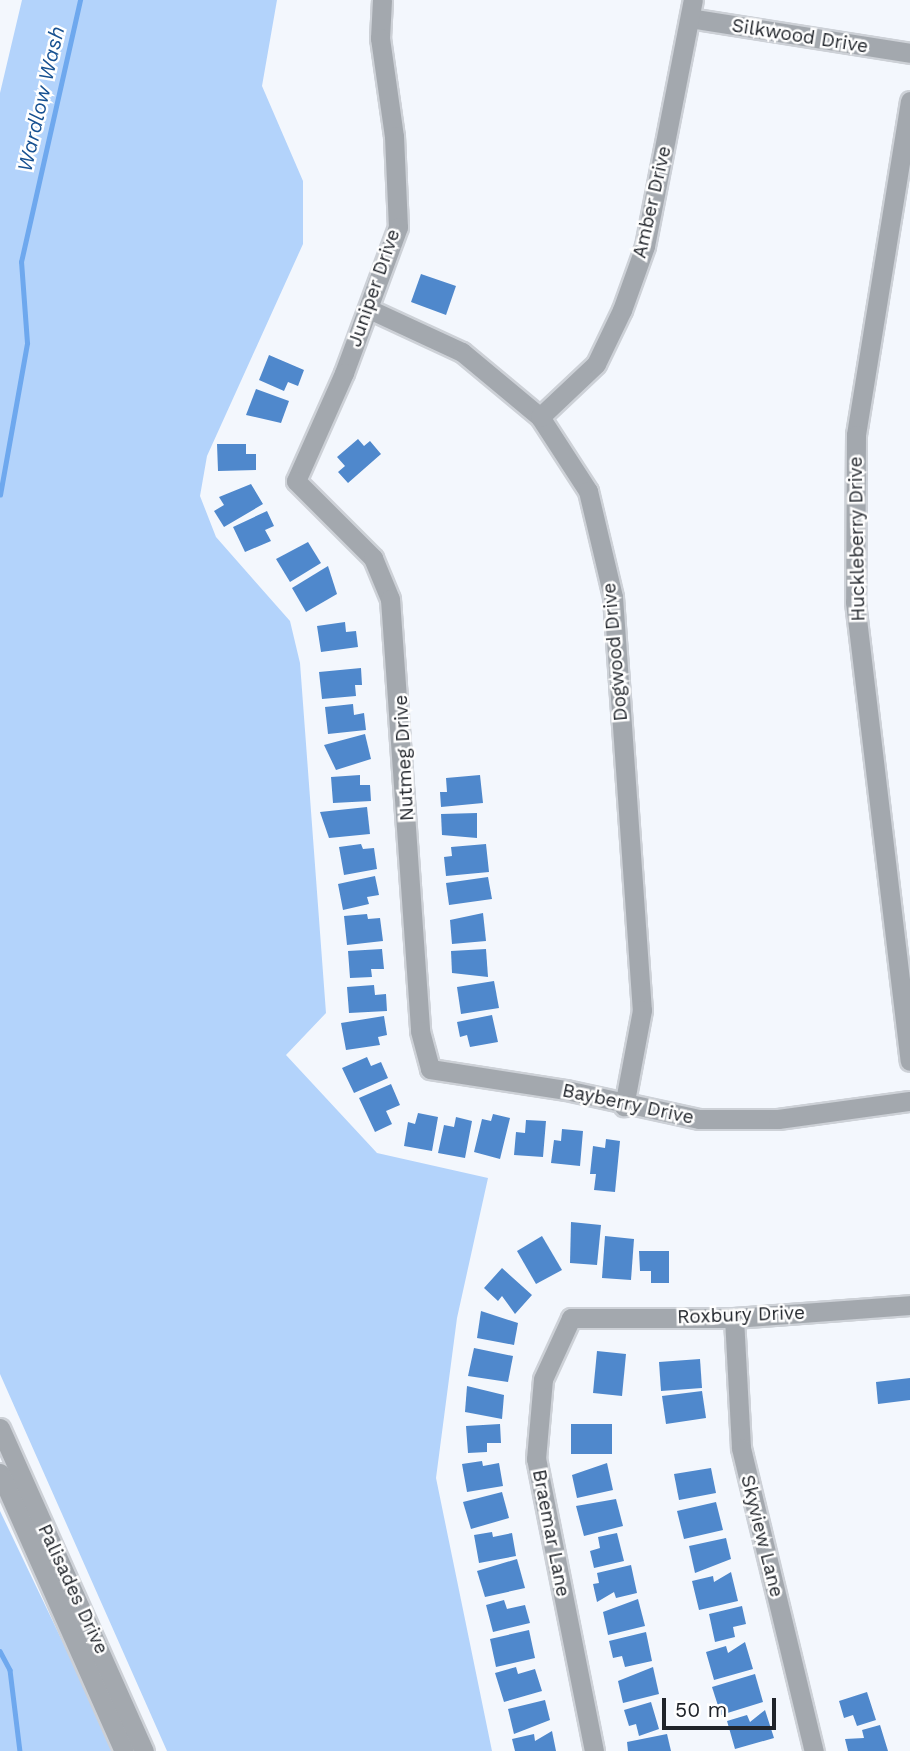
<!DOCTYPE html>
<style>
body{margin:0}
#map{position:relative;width:910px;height:1751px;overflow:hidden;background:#f3f7fd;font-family:"Work Sans",sans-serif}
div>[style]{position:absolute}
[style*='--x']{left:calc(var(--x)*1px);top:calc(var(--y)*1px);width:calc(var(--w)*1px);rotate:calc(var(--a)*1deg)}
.green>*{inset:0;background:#b3d3fb}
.stream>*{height:4.5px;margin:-2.25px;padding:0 2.25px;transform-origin:2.25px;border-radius:2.25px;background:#6ea8ee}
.building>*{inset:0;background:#4f88cc}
.roads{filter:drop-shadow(2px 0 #cdd1d7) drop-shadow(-2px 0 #cdd1d7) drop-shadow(0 2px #cdd1d7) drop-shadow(0 -2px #cdd1d7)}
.minor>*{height:19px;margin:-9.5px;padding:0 9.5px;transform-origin:9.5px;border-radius:9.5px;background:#a3a8ae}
span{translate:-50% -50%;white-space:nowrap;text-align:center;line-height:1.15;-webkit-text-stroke:5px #fff;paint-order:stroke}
.street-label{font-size:19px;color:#20242a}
.water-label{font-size:21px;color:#175191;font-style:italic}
.scale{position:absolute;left:662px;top:1698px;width:114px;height:32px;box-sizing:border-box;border:4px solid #20242a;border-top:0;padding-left:9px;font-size:21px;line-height:24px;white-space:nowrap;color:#20242a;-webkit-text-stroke:5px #fff;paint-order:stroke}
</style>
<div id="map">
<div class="green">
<i style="clip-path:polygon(22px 0,277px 0,262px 86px,303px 181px,303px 244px,207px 456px,200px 496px,216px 537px,290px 621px,300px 663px,326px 1013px,286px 1055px,377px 1153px,488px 1178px,457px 1318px,436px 1478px,492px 1751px,167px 1751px,0 1374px,0 93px)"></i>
<i style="clip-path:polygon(0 1511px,115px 1751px,0 1751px)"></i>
</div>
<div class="stream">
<i style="--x:0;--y:495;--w:154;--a:-79.9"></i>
<i style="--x:27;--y:343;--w:81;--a:-94.2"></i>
<i style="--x:21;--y:262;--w:269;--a:-77.3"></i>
<i style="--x:0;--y:1651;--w:21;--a:62"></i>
<i style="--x:10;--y:1670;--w:82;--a:83"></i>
</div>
<div class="building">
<i style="clip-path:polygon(421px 274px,456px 286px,446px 315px,411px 302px)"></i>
<i style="clip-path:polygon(269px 355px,304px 370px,298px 386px,288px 382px,284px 391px,259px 380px)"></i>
<i style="clip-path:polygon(256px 389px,289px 401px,281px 423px,246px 415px)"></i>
<i style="clip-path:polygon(358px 439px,364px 446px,370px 441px,381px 454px,348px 483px,338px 472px,345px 466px,337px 457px)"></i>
<i style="clip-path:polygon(217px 444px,246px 444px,246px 454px,256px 454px,256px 470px,218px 471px)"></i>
<i style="clip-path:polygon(251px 484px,263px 504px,224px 527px,214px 511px,224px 505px,219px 497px)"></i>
<i style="clip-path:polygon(267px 511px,274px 526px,265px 530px,271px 541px,245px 552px,233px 527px)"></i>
<i style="clip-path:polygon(308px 542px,321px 563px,290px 582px,276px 559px)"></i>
<i style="clip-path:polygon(328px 566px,337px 594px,306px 612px,292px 588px)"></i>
<i style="clip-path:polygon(345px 622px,346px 632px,356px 631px,358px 647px,321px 652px,317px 626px)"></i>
<i style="clip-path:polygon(361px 668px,362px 685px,355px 685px,356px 696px,322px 699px,319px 672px)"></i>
<i style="clip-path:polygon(353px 704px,354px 715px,364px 713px,366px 730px,328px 734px,325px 707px)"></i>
<i style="clip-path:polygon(365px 734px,371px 759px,336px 770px,324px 745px)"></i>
<i style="clip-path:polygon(360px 775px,360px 785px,370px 785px,371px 801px,333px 803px,331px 777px)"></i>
<i style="clip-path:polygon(480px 775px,483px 803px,441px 807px,440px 792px,447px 792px,446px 778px)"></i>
<i style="clip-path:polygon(367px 807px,370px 834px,329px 838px,320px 812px)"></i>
<i style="clip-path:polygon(477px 813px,477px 838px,442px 835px,441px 814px)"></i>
<i style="clip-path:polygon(361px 844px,363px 849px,374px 848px,377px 869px,344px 875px,339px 847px)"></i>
<i style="clip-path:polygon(486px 844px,489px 872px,446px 876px,444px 857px,452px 856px,451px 847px)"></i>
<i style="clip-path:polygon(375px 876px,379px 895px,367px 897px,369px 904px,343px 910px,338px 884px)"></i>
<i style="clip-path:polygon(488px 877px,492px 899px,449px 905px,446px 883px)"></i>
<i style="clip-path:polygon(483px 913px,486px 941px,452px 944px,450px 920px)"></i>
<i style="clip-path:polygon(367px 914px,368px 919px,380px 918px,383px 941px,347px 945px,344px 916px)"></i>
<i style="clip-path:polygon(382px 949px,384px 969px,371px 969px,372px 977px,350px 978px,348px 951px)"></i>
<i style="clip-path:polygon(486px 949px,488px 977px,452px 973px,451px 951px)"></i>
<i style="clip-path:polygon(494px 981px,499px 1008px,461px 1014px,457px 987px)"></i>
<i style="clip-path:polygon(374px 985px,375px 995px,386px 994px,387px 1011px,349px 1013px,347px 987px)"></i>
<i style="clip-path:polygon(492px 1015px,498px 1042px,470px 1047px,467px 1035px,460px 1037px,457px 1022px)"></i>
<i style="clip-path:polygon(384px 1016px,387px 1035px,378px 1037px,380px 1045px,346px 1050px,341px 1023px)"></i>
<i style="clip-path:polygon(367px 1057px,371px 1066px,381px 1062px,388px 1078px,354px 1093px,342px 1068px)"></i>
<i style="clip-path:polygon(391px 1084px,400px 1105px,386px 1111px,392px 1124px,375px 1132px,359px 1098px)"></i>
<i style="clip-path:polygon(418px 1113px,438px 1117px,432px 1151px,404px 1146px,408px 1122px,415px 1124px)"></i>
<i style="clip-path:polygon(493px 1114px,510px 1118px,500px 1159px,474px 1152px,482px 1119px,491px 1121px)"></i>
<i style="clip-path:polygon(456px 1117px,472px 1121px,465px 1158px,438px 1153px,444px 1125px,454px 1127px)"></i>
<i style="clip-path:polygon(526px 1120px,546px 1121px,543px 1157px,514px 1155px,516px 1132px,525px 1133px)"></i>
<i style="clip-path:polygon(562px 1129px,583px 1131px,580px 1166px,551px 1163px,554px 1140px,561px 1141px)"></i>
<i style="clip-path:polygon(606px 1139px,620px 1141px,615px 1192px,594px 1190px,596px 1174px,590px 1174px,593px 1146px,605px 1148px)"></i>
<i style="clip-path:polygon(571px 1222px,601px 1225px,597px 1265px,570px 1263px)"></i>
<i style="clip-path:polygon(542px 1236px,562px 1270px,536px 1284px,517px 1251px)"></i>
<i style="clip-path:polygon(605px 1236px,634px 1239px,631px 1280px,602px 1278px)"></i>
<i style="clip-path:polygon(639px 1251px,669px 1251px,669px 1283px,651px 1283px,651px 1271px,640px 1271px)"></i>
<i style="clip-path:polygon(502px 1268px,532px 1295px,515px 1314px,502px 1296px,498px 1301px,484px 1288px)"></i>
<i style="clip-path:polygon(481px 1311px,518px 1323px,514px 1345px,477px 1338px)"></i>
<i style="clip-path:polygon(474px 1348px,513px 1356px,508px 1382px,468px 1376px)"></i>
<i style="clip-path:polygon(597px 1351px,626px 1354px,622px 1396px,593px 1393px)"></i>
<i style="clip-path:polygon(700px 1359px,702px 1388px,661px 1391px,659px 1362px)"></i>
<i style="clip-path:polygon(910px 1378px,910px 1400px,878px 1404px,876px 1382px)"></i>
<i style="clip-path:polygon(467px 1386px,504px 1395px,502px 1419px,465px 1412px)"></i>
<i style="clip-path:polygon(702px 1391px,706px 1418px,666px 1424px,662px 1396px)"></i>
<i style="clip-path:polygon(500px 1424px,501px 1443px,487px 1443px,487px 1452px,468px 1453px,466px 1426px)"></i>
<i style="clip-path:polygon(571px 1424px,612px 1424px,612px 1454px,571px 1454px)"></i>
<i style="clip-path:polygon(482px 1461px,483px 1466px,499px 1463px,503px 1486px,467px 1492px,462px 1464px)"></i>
<i style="clip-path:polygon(607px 1463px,613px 1490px,577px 1498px,572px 1475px)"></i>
<i style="clip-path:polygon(711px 1468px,716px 1493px,679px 1500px,674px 1474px)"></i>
<i style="clip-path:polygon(502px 1492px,509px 1518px,471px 1529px,463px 1502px)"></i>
<i style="clip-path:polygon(616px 1499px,623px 1526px,584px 1536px,576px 1506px)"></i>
<i style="clip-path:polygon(716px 1502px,723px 1530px,684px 1539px,677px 1511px)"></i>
<i style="clip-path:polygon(492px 1532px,493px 1537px,512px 1533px,516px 1556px,479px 1563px,474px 1535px)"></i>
<i style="clip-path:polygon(617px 1533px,624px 1561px,594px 1568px,590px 1551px,600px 1548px,598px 1537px)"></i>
<i style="clip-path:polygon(726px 1538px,731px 1559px,695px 1573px,689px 1546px)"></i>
<i style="clip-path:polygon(517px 1559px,525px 1588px,485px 1597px,477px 1571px)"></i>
<i style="clip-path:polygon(631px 1565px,637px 1593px,616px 1598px,614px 1592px,597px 1602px,593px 1584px,599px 1583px,597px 1573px)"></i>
<i style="clip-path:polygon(731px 1572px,738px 1601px,699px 1610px,692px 1581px,713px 1576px,714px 1582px)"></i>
<i style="clip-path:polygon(638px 1599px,645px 1626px,608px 1635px,603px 1612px)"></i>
<i style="clip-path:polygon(504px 1600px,507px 1609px,525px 1605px,530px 1623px,493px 1632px,486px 1605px)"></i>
<i style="clip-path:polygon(742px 1606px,746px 1624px,733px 1627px,735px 1637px,715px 1642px,709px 1614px)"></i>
<i style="clip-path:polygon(529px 1630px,535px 1658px,496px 1667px,490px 1639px)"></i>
<i style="clip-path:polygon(646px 1632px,652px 1661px,625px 1667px,622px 1656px,613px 1658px,609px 1641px)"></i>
<i style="clip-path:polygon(745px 1642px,753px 1669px,714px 1680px,706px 1652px,726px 1646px,728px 1653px)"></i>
<i style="clip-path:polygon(516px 1667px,518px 1674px,535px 1669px,542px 1691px,504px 1702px,495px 1673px)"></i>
<i style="clip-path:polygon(653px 1667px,659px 1694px,623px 1703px,618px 1681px)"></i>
<i style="clip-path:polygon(755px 1674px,763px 1702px,721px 1715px,712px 1687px)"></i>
<i style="clip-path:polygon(867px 1692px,876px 1720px,857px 1726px,853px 1715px,844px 1718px,839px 1701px)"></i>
<i style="clip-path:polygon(545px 1700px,550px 1720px,514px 1734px,508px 1709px)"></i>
<i style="clip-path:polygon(651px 1702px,659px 1729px,639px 1736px,636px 1724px,629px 1726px,624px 1710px)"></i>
<i style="clip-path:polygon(765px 1710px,774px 1738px,735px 1749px,727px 1721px,747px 1715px,750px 1722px)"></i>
<i style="clip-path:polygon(880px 1725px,888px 1751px,848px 1751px,845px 1739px,864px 1738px,862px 1730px)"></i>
<i style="clip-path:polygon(552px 1731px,556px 1751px,515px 1751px,512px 1739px,534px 1734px,535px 1741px)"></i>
<i style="clip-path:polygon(667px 1734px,671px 1751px,628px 1751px,627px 1742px)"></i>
</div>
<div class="roads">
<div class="minor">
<i style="--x:382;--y:0;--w:38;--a:93"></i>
<i style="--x:380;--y:38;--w:99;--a:81.9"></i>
<i style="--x:394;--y:136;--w:91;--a:87.5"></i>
<i style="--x:398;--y:227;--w:156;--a:110.3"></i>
<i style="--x:344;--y:373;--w:118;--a:114"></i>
<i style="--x:296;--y:481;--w:109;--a:45"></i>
<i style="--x:373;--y:558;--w:44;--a:67.5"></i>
<i style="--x:390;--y:599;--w:433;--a:86"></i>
<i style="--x:420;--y:1031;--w:39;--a:75"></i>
<i style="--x:430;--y:1069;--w:138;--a:8.8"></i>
<i style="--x:566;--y:1090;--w:136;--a:12.3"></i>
<i style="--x:699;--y:1119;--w:79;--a:0"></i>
<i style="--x:778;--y:1119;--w:133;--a:-7.8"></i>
<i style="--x:690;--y:18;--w:223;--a:9"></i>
<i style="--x:910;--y:101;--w:338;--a:99.2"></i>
<i style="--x:856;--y:435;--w:167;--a:90.3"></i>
<i style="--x:855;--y:602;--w:462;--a:83.2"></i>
<i style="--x:369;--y:309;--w:102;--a:24.8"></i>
<i style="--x:462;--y:352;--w:102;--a:39.8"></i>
<i style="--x:540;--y:417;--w:88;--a:57"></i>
<i style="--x:588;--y:491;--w:109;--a:76.7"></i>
<i style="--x:613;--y:597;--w:414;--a:86"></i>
<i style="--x:642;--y:1010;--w:98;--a:100.6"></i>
<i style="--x:540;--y:417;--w:77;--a:-43.4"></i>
<i style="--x:596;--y:364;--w:60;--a:-64.3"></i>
<i style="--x:622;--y:310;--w:68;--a:-70.2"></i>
<i style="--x:645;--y:246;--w:251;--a:-79"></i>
<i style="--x:734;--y:1318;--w:130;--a:86.9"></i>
<i style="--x:741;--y:1448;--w:312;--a:76.5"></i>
<i style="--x:0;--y:1428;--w:354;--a:66"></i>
<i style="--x:0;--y:1473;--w:304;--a:66"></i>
<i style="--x:594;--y:1751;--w:298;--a:-101.2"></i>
<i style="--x:536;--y:1459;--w:80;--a:-85"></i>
<i style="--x:543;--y:1379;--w:67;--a:-65.3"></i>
<i style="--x:571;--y:1318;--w:163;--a:0"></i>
<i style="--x:734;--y:1318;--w:176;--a:-4.2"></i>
</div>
</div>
<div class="street-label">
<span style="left:800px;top:36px;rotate:9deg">Silkwood Drive</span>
<span style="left:652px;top:202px;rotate:-77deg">Amber Drive</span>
<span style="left:374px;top:288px;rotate:-71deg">Juniper Drive</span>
<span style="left:857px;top:539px;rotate:-91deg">Huckleberry Drive</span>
<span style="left:615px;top:652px;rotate:-95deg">Dogwood Drive</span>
<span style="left:404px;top:758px;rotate:-93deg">Nutmeg Drive</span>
<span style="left:628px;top:1104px;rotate:12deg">Bayberry Drive</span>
<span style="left:741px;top:1315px;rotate:-2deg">Roxbury Drive</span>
<span style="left:551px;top:1533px;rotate:79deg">Braemar Lane</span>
<span style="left:762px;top:1536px;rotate:76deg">Skyview Lane</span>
<span style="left:73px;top:1589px;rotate:65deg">Palisades Drive</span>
</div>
<div class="water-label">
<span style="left:41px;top:99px;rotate:-77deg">Wardlow Wash</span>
</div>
<div class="scale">50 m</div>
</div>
